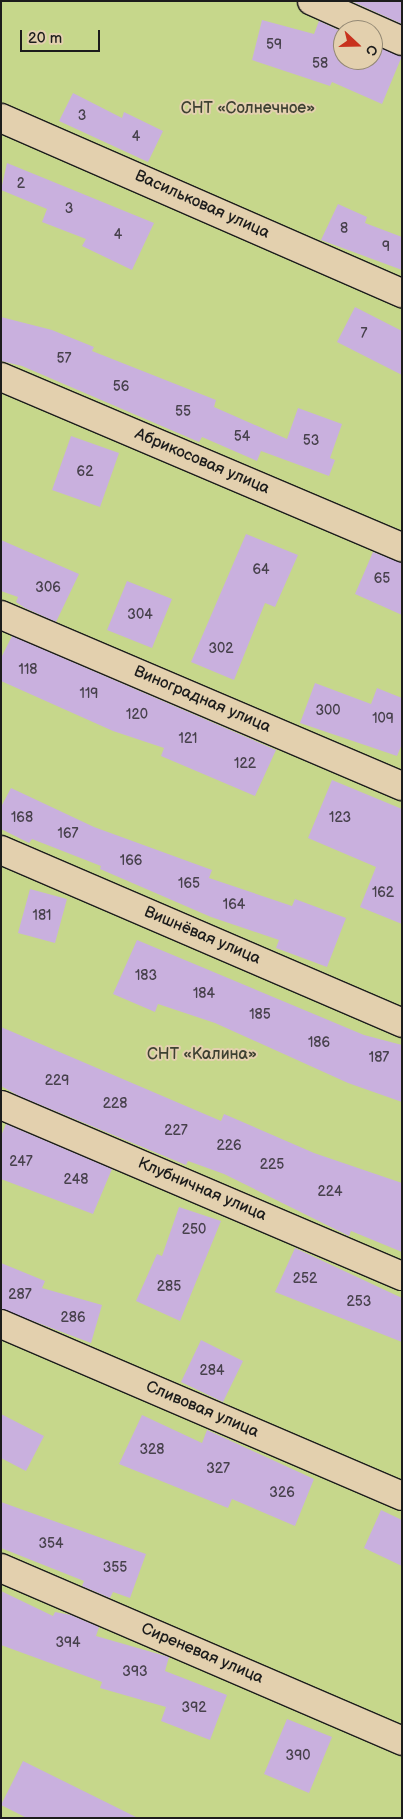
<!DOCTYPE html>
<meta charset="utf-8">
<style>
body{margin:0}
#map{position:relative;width:403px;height:1819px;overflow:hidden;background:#dbc6bc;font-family:"Balsamiq Sans",sans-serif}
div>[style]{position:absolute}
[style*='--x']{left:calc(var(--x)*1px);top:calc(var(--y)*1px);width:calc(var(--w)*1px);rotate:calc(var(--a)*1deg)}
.green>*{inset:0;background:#c6d78b}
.building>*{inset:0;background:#c9b0de}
.roads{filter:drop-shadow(1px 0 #1c1c1c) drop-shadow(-1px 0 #1c1c1c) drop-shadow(0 1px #1c1c1c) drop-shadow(0 -1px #1c1c1c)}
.street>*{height:28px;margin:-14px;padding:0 14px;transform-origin:14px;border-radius:14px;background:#e3d0ae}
span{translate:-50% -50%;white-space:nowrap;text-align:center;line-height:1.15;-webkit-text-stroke:4px #e3d0ae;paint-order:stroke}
.number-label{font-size:14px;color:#47414c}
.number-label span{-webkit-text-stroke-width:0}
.park-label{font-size:16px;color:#3e4132}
.street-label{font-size:16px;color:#1c1c1c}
.frame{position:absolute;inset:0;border:2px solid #1c1c1c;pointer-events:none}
.north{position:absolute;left:333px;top:20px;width:50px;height:50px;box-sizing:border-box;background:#e3d0ae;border:1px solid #938874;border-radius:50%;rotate:111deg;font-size:14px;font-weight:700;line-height:20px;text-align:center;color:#1c1c1c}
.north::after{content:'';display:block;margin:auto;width:18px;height:22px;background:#c8321e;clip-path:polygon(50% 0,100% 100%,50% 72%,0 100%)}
.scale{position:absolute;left:20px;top:30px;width:80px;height:22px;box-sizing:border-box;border:2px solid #1c1c1c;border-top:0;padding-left:6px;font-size:15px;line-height:18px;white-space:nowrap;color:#1c1c1c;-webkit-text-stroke:4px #e3d0ae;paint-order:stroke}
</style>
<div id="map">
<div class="green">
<i style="clip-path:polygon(evenodd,1px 1px,402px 1px,402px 1818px,1px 1818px,1px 1px,343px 30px,373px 30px,373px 60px,343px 60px,343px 30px)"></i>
</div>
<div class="building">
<i style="clip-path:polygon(351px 1px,402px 1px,402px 24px)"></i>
<i style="clip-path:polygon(262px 20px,314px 34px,319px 21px,343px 32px,343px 60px,373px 60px,373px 45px,402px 56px,382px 104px,332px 82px,330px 86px,252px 60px)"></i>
<i style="clip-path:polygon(73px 93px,122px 118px,124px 112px,163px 131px,148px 162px,59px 121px)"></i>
<i style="clip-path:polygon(7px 163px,154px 223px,132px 270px,82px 246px,86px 239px,42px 222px,47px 209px,1px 190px)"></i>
<i style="clip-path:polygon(338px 204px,367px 217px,365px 223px,402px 237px,402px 270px,321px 240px)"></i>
<i style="clip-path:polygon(355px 307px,402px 331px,402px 375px,337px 342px)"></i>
<i style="clip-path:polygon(1px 317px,52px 330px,94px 347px,92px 351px,216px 400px,214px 407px,287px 439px,298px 408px,342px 424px,330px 458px,335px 460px,329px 476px,261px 451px,257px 461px,202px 437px,199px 442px,22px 366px,1px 361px)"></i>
<i style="clip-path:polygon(71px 436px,119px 453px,100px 507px,52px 490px)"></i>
<i style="clip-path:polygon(246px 534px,298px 555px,275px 607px,265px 603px,234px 680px,191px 662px)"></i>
<i style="clip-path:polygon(1px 540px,79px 574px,56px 622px,25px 608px,16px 602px,18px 597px,1px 591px)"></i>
<i style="clip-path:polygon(373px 552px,402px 563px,402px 615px,355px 594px)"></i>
<i style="clip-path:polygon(127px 581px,172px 599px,152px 648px,107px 630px)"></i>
<i style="clip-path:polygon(12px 636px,276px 750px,255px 796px,161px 756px,164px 748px,113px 731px,1px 681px,1px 658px)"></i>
<i style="clip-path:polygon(315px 683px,371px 704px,377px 688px,402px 698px,402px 744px,397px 756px,300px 723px)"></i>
<i style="clip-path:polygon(332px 780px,402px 809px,402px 924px,360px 907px,376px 867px,308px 838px)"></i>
<i style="clip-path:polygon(11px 788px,94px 827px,212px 870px,209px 878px,292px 906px,295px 899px,346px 918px,327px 967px,276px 948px,279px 940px,211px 917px,100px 869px,101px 866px,32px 839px,29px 843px,1px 829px,1px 807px)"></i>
<i style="clip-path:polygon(30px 889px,67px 899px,55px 943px,18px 933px)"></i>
<i style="clip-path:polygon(137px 940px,364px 1035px,402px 1045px,402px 1102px,348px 1083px,215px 1023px,158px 1004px,155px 1012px,113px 994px)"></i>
<i style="clip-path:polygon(1px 1027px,221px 1121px,224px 1114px,314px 1153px,402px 1183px,402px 1252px,351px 1231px,349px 1236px,224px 1174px,188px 1161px,186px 1165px,19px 1096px,1px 1086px)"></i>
<i style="clip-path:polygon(6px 1124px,112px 1169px,93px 1214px,1px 1179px,1px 1136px)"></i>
<i style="clip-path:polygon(179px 1207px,221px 1221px,180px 1321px,136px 1301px,157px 1254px,162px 1256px)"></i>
<i style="clip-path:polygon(295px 1248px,402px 1298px,402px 1342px,275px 1292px)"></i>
<i style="clip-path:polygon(1px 1263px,45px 1281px,42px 1288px,102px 1305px,91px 1343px,1px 1309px)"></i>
<i style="clip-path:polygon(201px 1340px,243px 1361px,223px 1402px,181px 1382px)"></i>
<i style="clip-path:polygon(1px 1414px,44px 1436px,26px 1471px,1px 1458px)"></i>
<i style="clip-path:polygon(142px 1415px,202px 1443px,207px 1430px,314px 1479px,295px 1526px,232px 1499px,228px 1508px,119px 1464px)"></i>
<i style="clip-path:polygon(1px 1502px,146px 1554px,130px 1598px,113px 1592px,110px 1598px,82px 1586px,84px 1581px,1px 1548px)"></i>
<i style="clip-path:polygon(381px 1510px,402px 1520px,402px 1566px,364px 1548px)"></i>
<i style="clip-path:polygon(1px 1591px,53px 1616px,55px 1612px,71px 1615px,99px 1627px,96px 1636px,169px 1657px,165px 1671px,227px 1695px,210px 1740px,161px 1721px,166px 1707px,100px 1688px,102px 1682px,1px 1645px)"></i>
<i style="clip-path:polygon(287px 1719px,332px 1737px,309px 1793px,264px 1774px)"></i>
<i style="clip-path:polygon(23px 1761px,138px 1818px,27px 1818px,1px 1805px)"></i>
</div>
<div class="roads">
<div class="street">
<i style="--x:312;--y:1;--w:98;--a:24"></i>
<i style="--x:1;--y:118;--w:438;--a:23.6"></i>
<i style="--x:1;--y:377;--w:436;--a:23"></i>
<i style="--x:1;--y:615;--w:436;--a:23.1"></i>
<i style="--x:1;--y:850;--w:437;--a:23.3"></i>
<i style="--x:1;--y:1105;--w:436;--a:23.1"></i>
<i style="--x:1;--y:1324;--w:436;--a:23.2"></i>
<i style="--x:1;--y:1568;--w:437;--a:23.3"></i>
</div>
</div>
<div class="number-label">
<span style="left:274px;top:45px">59</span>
<span style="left:320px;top:64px">58</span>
<span style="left:82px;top:116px">3</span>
<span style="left:136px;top:137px">4</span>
<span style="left:21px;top:184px">2</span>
<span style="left:69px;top:209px">3</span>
<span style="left:344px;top:229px">8</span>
<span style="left:118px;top:235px">4</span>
<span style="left:386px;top:247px">9</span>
<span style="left:364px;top:334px">7</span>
<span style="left:64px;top:359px">57</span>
<span style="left:121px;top:387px">56</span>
<span style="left:183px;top:412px">55</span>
<span style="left:242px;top:437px">54</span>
<span style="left:311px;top:441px">53</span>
<span style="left:85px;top:472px">62</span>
<span style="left:261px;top:570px">64</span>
<span style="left:382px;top:579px">65</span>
<span style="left:48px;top:588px">306</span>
<span style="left:140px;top:615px">304</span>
<span style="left:221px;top:649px">302</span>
<span style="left:28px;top:670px">118</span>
<span style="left:89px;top:694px">119</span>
<span style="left:328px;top:711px">300</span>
<span style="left:137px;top:715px">120</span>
<span style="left:383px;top:719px">109</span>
<span style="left:188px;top:739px">121</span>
<span style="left:245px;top:764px">122</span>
<span style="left:22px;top:818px">168</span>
<span style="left:340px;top:818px">123</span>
<span style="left:68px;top:834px">167</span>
<span style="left:131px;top:861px">166</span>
<span style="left:189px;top:884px">165</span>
<span style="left:383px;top:893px">162</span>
<span style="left:234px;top:905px">164</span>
<span style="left:42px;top:916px">181</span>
<span style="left:146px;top:976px">183</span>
<span style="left:204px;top:994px">184</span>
<span style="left:260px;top:1015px">185</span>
<span style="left:319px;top:1043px">186</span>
<span style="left:379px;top:1058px">187</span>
<span style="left:57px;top:1081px">229</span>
<span style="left:115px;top:1104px">228</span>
<span style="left:176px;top:1131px">227</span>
<span style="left:229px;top:1146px">226</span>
<span style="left:21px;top:1162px">247</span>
<span style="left:272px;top:1165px">225</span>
<span style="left:76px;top:1180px">248</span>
<span style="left:330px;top:1192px">224</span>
<span style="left:194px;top:1230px">250</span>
<span style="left:305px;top:1279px">252</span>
<span style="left:169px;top:1287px">285</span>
<span style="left:20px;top:1295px">287</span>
<span style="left:359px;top:1302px">253</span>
<span style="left:73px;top:1318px">286</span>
<span style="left:212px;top:1371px">284</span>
<span style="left:152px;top:1450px">328</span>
<span style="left:218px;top:1469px">327</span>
<span style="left:282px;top:1493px">326</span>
<span style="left:51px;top:1544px">354</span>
<span style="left:115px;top:1568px">355</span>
<span style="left:68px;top:1643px">394</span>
<span style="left:135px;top:1672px">393</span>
<span style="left:194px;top:1708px">392</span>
<span style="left:298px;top:1756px">390</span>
</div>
<div class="park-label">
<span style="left:248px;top:109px">СНТ «Солнечное»</span>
<span style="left:202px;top:1055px">СНТ «Калина»</span>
</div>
<div class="street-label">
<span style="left:202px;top:205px;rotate:24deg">Васильковая улица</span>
<span style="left:202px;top:462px;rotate:23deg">Абрикосовая улица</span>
<span style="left:202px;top:700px;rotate:23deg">Виноградная улица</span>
<span style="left:202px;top:936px;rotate:23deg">Вишнёвая улица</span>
<span style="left:202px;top:1190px;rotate:23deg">Клубничная улица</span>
<span style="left:202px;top:1410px;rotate:23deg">Сливовая улица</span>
<span style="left:202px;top:1654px;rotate:23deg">Сиреневая улица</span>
</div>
<div class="frame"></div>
<div class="north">С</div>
<div class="scale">20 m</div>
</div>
